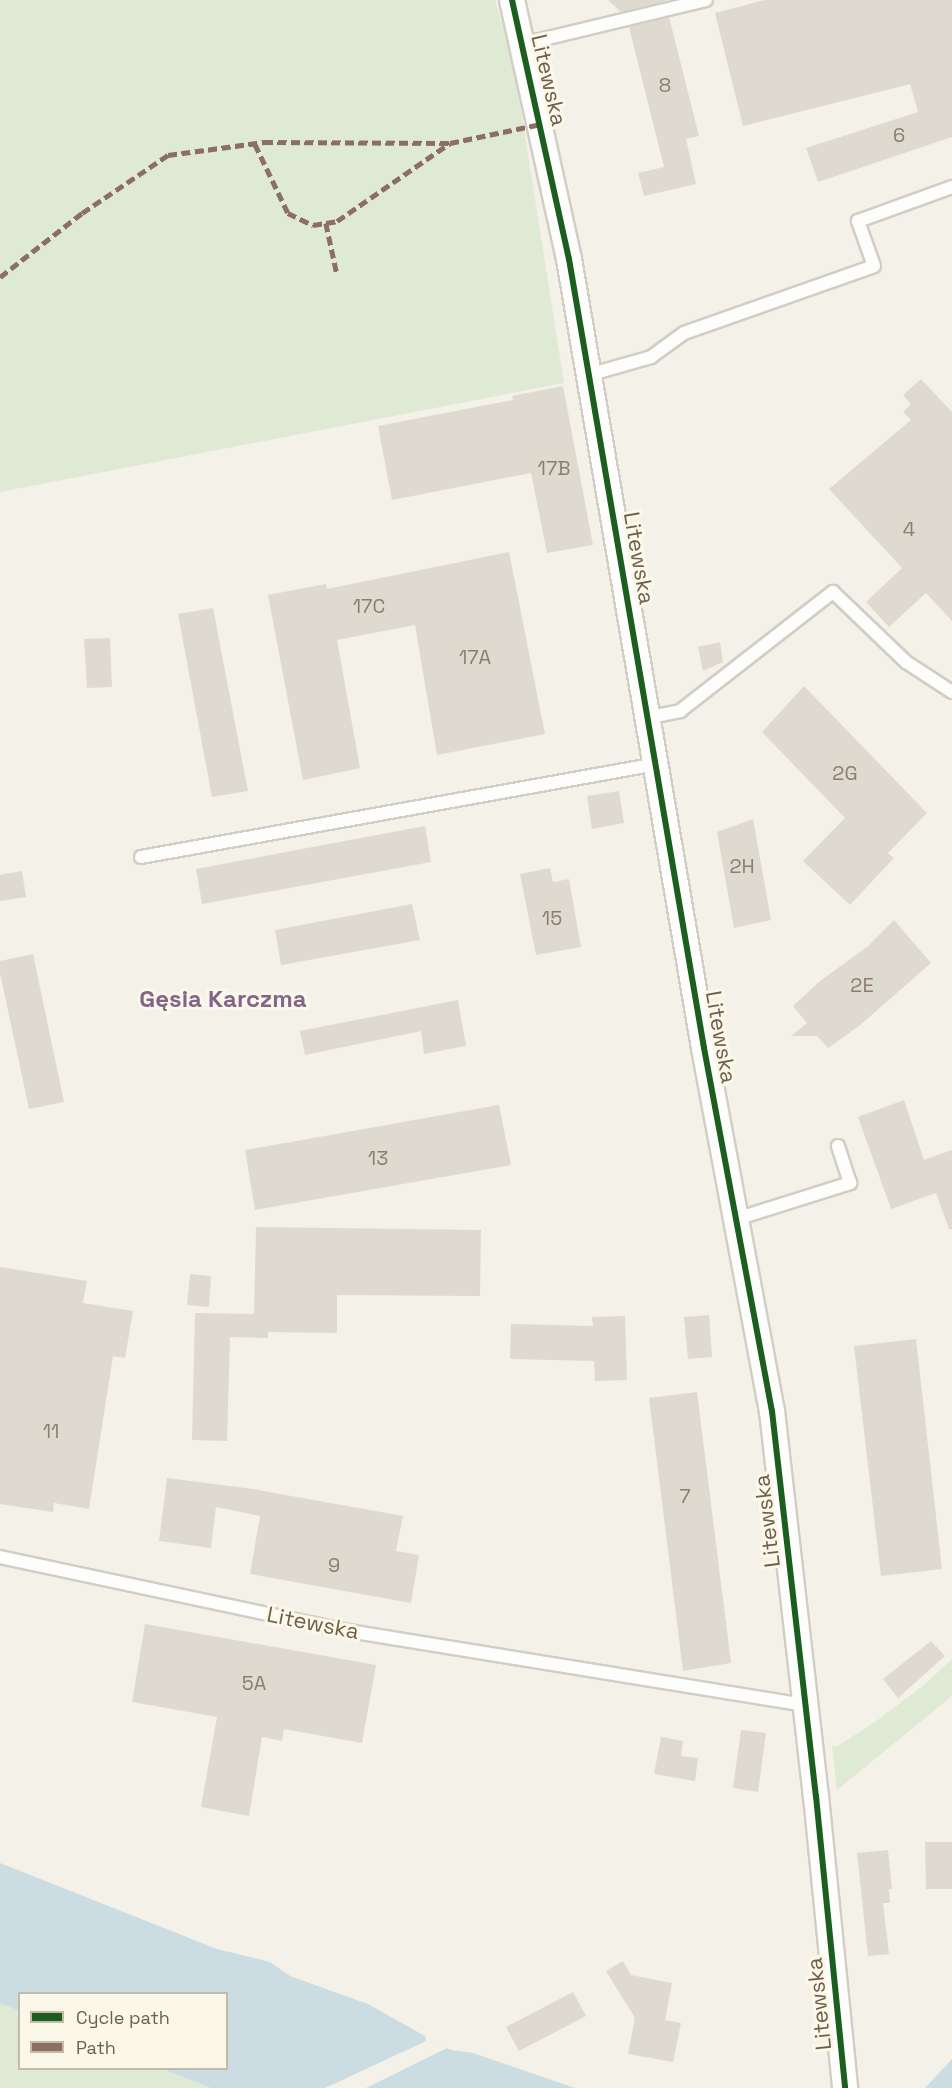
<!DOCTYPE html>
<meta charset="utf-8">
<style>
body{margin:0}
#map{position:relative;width:952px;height:2088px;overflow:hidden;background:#f4f1e8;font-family:"Space Grotesk",sans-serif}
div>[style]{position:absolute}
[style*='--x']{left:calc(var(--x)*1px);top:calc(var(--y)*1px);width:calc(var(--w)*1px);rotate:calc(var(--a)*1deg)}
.green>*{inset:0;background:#deead4}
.water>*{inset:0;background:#cbdde2}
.pier>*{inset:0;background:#f4f1e8}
.building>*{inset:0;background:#dfdad0}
.roads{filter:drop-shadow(2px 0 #d2cdc5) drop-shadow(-2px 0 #d2cdc5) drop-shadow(0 2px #d2cdc5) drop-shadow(0 -2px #d2cdc5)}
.lane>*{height:12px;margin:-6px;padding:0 6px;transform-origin:6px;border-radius:6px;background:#fdfdfc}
.street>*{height:24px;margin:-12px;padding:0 12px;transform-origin:12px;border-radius:12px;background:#fdfdfc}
.quiet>*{height:4.5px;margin-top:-2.25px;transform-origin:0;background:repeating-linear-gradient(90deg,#8d6e63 0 9px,transparent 0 13.5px)}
.cycleway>*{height:6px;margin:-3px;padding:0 3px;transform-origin:3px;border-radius:3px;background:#1b5e20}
span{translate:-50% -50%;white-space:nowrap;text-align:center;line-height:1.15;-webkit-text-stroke:6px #fcf8e9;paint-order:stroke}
.number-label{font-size:20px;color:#8c7e6e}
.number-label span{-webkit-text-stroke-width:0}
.street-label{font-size:22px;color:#6e5e4c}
.neighbourhood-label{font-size:24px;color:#84658a;font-weight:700}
.legend{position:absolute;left:18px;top:1992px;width:210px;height:78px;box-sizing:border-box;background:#fcf8e9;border:2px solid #c3baaa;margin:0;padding:8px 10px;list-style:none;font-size:18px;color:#6e5e4c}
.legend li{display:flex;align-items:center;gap:12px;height:30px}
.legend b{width:30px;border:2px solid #c3baaa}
</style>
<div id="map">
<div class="green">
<i style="clip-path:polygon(0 0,495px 0,510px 51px,521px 110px,564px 383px,0 492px)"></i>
<i style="clip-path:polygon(952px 1659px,952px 1696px,837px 1790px,832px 1745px,836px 1747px,875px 1722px,924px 1685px)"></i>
<i style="clip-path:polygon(0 2003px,19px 2011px,20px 2068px,163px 2069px,211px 2088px,0 2088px)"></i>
</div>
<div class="water">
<i style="clip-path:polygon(0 1863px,217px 1949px,270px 1962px,290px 1976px,368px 2004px,425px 2036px,426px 2041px,452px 2050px,473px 2053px,575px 2088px,211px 2088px,163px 2069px,226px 2068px,226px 1994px,20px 1994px,19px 2011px,0 2003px)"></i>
<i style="clip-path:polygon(952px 2059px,952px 2088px,925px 2088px)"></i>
</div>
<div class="pier">
<i style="clip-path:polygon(426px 2041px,447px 2048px,366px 2088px,325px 2088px)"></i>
</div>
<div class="building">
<i style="clip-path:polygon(608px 0,665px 0,666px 1px,621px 12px)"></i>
<i style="clip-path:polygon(765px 0,952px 0,952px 137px,818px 182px,806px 148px,918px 112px,910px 84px,743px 126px,715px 13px)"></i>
<i style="clip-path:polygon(669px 17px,699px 136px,686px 139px,696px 184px,644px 196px,638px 173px,664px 167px,629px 27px)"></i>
<i style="clip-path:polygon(921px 379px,952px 412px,952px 621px,926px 593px,889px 627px,866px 602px,902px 568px,829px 489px,911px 420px,903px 412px,911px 404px,903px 395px)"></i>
<i style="clip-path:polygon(563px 386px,593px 545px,547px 553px,531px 473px,392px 500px,378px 426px,513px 400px,512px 396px)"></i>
<i style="clip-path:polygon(509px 552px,545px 734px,437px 755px,415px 625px,337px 640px,360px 768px,303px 780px,268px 595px,326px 584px,327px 589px)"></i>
<i style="clip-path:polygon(213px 608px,248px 791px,212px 797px,178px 614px)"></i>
<i style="clip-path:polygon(110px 638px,112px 687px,87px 688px,84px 639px)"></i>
<i style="clip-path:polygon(720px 642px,723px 662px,703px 671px,698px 647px)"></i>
<i style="clip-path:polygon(804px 686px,927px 813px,888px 853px,894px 858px,850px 905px,803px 861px,845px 818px,762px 732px)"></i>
<i style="clip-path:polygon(619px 791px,624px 823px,592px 829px,587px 796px)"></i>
<i style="clip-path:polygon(753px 819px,771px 920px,734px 928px,717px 832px)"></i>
<i style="clip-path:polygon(425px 826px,431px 862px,202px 904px,196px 869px)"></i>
<i style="clip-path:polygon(550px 868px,553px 882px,569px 879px,581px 947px,536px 955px,520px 874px)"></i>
<i style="clip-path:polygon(22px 871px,26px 897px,0 901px,0 875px)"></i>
<i style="clip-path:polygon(412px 904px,420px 940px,281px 965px,275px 930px)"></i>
<i style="clip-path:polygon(894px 920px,931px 963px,859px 1026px,828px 1048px,817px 1036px,791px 1036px,807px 1023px,793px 1006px,820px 981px,867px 947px)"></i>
<i style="clip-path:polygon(33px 954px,64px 1102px,29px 1109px,0 973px,0 961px)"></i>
<i style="clip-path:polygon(458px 1000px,466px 1046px,424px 1054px,421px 1031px,305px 1055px,300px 1031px)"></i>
<i style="clip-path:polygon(904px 1100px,924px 1160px,952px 1150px,952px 1229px,949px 1229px,936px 1193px,891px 1209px,858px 1117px)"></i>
<i style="clip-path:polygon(499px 1105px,511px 1165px,255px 1210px,245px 1150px)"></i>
<i style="clip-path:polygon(256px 1227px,481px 1230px,480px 1296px,337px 1295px,337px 1333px,268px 1332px,268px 1338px,230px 1337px,227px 1441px,192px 1440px,195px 1313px,254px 1314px)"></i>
<i style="clip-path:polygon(0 1267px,87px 1281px,83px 1303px,133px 1311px,125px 1358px,113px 1356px,89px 1509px,54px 1503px,53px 1512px,0 1504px)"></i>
<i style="clip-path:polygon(190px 1274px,211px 1276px,209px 1307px,187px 1305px)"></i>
<i style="clip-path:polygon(709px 1315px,712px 1357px,688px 1359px,684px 1317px)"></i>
<i style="clip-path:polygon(625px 1316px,627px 1380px,595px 1381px,594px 1361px,510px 1359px,511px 1324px,593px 1326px,592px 1317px)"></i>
<i style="clip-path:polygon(916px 1339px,942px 1569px,881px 1576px,854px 1346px)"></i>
<i style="clip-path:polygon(697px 1392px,731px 1663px,683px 1671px,649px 1398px)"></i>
<i style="clip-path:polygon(167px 1478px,253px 1489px,403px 1516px,396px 1551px,419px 1555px,411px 1603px,250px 1574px,260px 1516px,216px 1507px,211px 1548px,159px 1541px)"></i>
<i style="clip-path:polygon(145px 1624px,376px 1665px,362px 1743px,284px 1729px,282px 1741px,262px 1737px,249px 1816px,201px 1807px,217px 1717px,132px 1702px)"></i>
<i style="clip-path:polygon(931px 1641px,945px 1656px,898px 1698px,883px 1679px)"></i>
<i style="clip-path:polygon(741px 1730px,766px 1733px,758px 1792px,733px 1788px)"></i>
<i style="clip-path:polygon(661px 1737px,683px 1741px,681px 1756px,698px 1758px,695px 1781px,654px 1774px)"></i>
<i style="clip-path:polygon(925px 1842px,952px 1842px,952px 1889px,926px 1889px)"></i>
<i style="clip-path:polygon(888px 1850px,892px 1889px,889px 1889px,890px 1903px,883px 1903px,889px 1954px,868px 1956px,857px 1853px)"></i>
<i style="clip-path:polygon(623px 1961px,631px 1975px,672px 1983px,665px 2020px,681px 2023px,673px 2062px,628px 2054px,635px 2018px,606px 1971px)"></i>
<i style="clip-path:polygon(573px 1992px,586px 2016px,519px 2051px,506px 2027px)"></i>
</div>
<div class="roads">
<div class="lane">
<i style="--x:523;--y:44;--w:188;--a:-13.5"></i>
<i style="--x:588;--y:375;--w:66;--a:-15.9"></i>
<i style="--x:651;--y:357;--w:41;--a:-36"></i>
<i style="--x:684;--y:333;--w:201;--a:-19.4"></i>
<i style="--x:874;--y:266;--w:48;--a:-109.6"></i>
<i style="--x:858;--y:221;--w:100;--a:-19.9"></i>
<i style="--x:650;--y:717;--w:31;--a:-11"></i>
<i style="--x:680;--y:711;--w:194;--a:-37.9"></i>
<i style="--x:833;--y:592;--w:101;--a:43.8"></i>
<i style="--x:906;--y:662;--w:55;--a:33.1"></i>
<i style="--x:141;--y:857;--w:524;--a:-10.22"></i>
<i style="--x:736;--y:1219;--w:120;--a:-17.5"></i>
<i style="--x:850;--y:1183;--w:39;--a:-108"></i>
<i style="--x:0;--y:1557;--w:350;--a:12"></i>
<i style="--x:342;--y:1630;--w:470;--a:9.2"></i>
</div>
<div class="street">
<i style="--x:512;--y:0;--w:265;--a:77.6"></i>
<i style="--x:569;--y:259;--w:800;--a:80.29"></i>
<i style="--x:704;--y:1048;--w:369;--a:79.4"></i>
<i style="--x:772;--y:1411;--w:388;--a:83.5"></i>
<i style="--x:816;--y:1796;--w:293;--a:84.3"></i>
</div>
</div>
<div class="quiet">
<i style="--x:255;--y:144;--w:76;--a:64.4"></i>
<i style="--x:288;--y:213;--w:28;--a:26"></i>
<i style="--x:313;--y:225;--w:24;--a:-9"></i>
<i style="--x:337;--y:221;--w:137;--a:-34.6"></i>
<i style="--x:326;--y:223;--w:52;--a:77.8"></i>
<i style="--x:0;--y:277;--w:104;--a:-38"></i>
<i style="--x:82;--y:213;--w:104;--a:-34"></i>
<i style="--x:168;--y:155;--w:97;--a:-7.7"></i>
<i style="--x:264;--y:142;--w:186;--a:0.3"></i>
<i style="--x:450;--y:143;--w:93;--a:-11.8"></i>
</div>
<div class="cycleway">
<i style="--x:512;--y:0;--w:265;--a:77.6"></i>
<i style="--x:569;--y:259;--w:800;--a:80.29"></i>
<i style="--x:704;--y:1048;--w:369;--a:79.4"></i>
<i style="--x:772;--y:1411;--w:388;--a:83.5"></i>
<i style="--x:816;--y:1796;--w:293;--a:84.3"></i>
</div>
<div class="number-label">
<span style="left:665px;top:85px">8</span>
<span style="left:899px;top:135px">6</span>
<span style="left:554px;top:468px">17B</span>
<span style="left:909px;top:529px">4</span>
<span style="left:369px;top:606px">17C</span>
<span style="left:475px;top:657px">17A</span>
<span style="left:845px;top:773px">2G</span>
<span style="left:742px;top:866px">2H</span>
<span style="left:552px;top:918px">15</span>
<span style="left:862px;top:985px">2E</span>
<span style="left:378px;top:1158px">13</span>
<span style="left:51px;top:1431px">11</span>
<span style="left:685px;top:1496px">7</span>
<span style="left:334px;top:1565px">9</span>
<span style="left:254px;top:1683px">5A</span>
</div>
<div class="street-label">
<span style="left:549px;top:80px;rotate:77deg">Litewska</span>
<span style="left:639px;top:558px;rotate:80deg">Litewska</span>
<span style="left:721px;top:1037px;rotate:80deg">Litewska</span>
<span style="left:767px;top:1521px;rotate:-97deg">Litewska</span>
<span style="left:313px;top:1623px;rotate:11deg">Litewska</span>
<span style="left:819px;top:2004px;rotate:-96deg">Litewska</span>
</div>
<div class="neighbourhood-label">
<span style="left:223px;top:999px">Gęsia Karczma</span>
</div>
<ul class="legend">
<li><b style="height:8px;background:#1b5e20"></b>Cycle path</li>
<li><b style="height:8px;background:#8d6e63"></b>Path</li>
</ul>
</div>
